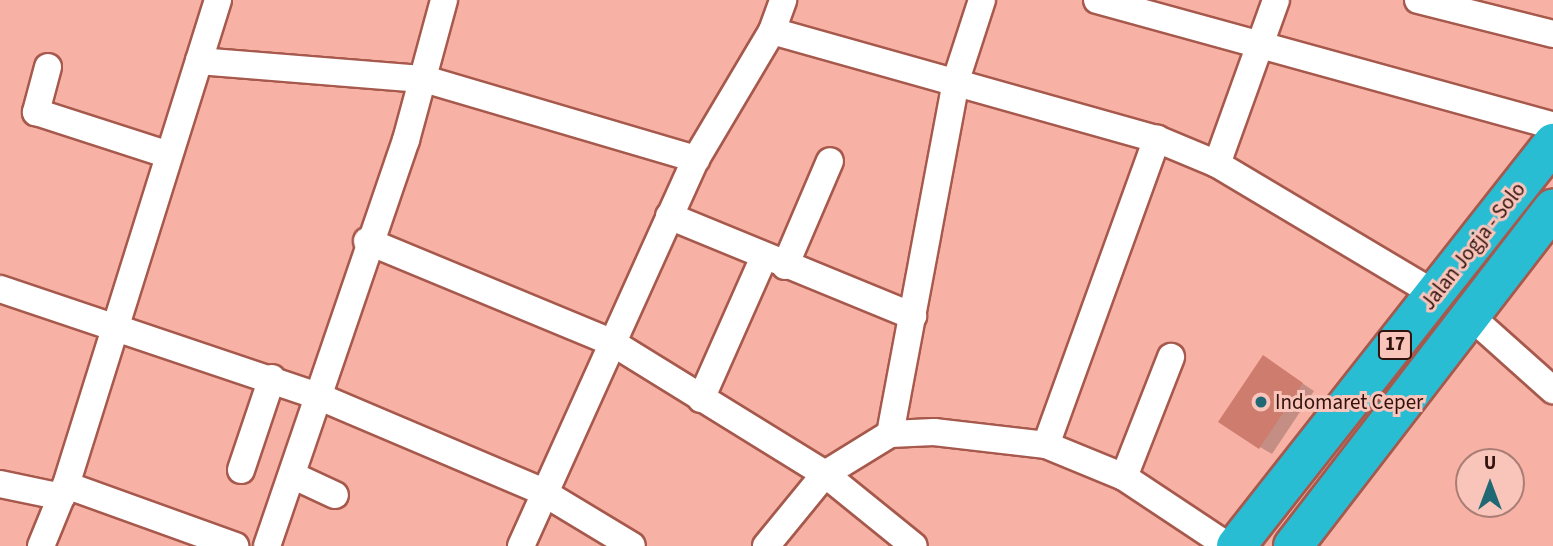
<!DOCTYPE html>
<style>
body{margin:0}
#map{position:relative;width:1553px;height:546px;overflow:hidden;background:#f7b2a5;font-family:"Source Sans 3",sans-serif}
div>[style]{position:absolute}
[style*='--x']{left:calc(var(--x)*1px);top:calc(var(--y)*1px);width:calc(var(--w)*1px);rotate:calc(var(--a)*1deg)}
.shadow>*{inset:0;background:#0003}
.building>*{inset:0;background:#cd7c6e}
.roads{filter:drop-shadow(2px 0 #a6594c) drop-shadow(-2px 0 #a6594c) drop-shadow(0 2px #a6594c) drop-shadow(0 -2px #a6594c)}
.street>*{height:26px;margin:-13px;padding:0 13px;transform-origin:13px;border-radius:13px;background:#fff}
.highway>*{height:38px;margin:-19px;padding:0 19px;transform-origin:19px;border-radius:19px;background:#29bdd4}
.dots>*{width:19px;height:19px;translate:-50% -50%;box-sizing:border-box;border:4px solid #f9c4ba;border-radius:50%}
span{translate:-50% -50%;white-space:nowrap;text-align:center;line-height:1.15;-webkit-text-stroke:6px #f9c4ba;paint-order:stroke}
.shield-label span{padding:2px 5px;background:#f9c4ba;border:2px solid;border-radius:5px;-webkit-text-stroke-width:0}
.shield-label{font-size:19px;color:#31120d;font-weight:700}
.street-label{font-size:21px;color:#31120d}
.poi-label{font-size:21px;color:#31120d}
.left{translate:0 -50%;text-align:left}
.north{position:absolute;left:1455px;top:448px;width:70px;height:70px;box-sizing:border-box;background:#f9c4ba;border:2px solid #a97d75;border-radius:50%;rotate:0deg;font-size:19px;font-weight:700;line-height:28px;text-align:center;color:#31120d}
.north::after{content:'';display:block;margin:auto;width:24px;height:32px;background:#1f6874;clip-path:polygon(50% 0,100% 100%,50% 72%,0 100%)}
</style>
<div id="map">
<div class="shadow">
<i style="clip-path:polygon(1275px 365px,1314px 391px,1272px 454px,1260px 447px)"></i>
</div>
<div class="building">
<i style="clip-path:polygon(1263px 355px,1303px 383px,1259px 449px,1218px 422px)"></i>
</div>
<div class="roads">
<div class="street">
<i style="--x:218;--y:0;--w:508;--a:107.4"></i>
<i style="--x:66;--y:485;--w:180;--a:19.8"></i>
<i style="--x:1097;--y:0;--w:473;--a:15.4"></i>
<i style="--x:1418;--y:0;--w:139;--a:14.1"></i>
<i style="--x:772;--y:31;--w:400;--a:15.7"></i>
<i style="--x:1157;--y:139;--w:65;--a:22.6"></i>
<i style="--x:1217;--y:164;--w:254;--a:30.8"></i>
<i style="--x:199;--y:61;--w:226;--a:4.6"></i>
<i style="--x:424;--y:79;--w:284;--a:16.4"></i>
<i style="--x:48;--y:67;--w:47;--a:104.9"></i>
<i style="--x:36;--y:112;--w:137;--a:17.9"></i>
<i style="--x:1217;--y:164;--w:174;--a:-70.2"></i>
<i style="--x:669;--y:216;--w:264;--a:22.3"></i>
<i style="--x:367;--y:241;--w:266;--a:22.5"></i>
<i style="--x:613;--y:343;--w:249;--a:31.7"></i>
<i style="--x:825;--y:474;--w:114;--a:39"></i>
<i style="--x:785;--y:266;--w:114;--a:-66.8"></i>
<i style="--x:0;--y:289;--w:338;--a:18.6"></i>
<i style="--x:320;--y:397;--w:240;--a:23"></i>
<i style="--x:541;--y:491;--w:106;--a:31.1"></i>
<i style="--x:1469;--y:315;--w:113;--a:41.8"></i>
<i style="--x:701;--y:399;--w:155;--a:-66.1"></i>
<i style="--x:890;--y:434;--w:360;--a:-79.4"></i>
<i style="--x:956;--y:80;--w:84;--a:-72"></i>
<i style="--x:1046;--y:445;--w:326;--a:-70.1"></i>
<i style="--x:241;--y:470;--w:97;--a:-71.4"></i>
<i style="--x:294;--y:476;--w:45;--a:24.9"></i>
<i style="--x:1124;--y:477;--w:129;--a:-68.6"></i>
<i style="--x:0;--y:484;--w:63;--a:11.8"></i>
<i style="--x:41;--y:546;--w:66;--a:-67.7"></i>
<i style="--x:267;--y:546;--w:429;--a:-71.1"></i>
<i style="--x:406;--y:140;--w:145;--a:-74.8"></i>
<i style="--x:521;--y:546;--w:425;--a:-65.7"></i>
<i style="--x:696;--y:159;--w:149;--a:-59.3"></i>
<i style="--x:772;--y:31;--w:33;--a:-70"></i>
<i style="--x:766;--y:546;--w:93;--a:-50.7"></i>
<i style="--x:825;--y:474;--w:76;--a:-31.6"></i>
<i style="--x:890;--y:434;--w:44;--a:-2.6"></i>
<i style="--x:934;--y:432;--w:113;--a:6.6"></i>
<i style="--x:1046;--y:445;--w:84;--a:22.3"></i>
<i style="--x:1124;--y:477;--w:125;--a:33.6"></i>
</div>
<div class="highway">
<i style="--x:1236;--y:546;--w:513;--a:-51.81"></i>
<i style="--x:1293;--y:546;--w:426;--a:-52.4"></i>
</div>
</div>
<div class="dots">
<i style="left:1261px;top:402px;background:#1f6874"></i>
</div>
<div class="shield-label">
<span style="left:1395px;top:345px">17</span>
</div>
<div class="street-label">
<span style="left:1473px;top:246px;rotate:-52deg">Jalan Jogja - Solo</span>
</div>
<div class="poi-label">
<span class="left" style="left:1275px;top:402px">Indomaret Ceper</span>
</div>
<div class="north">U</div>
</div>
